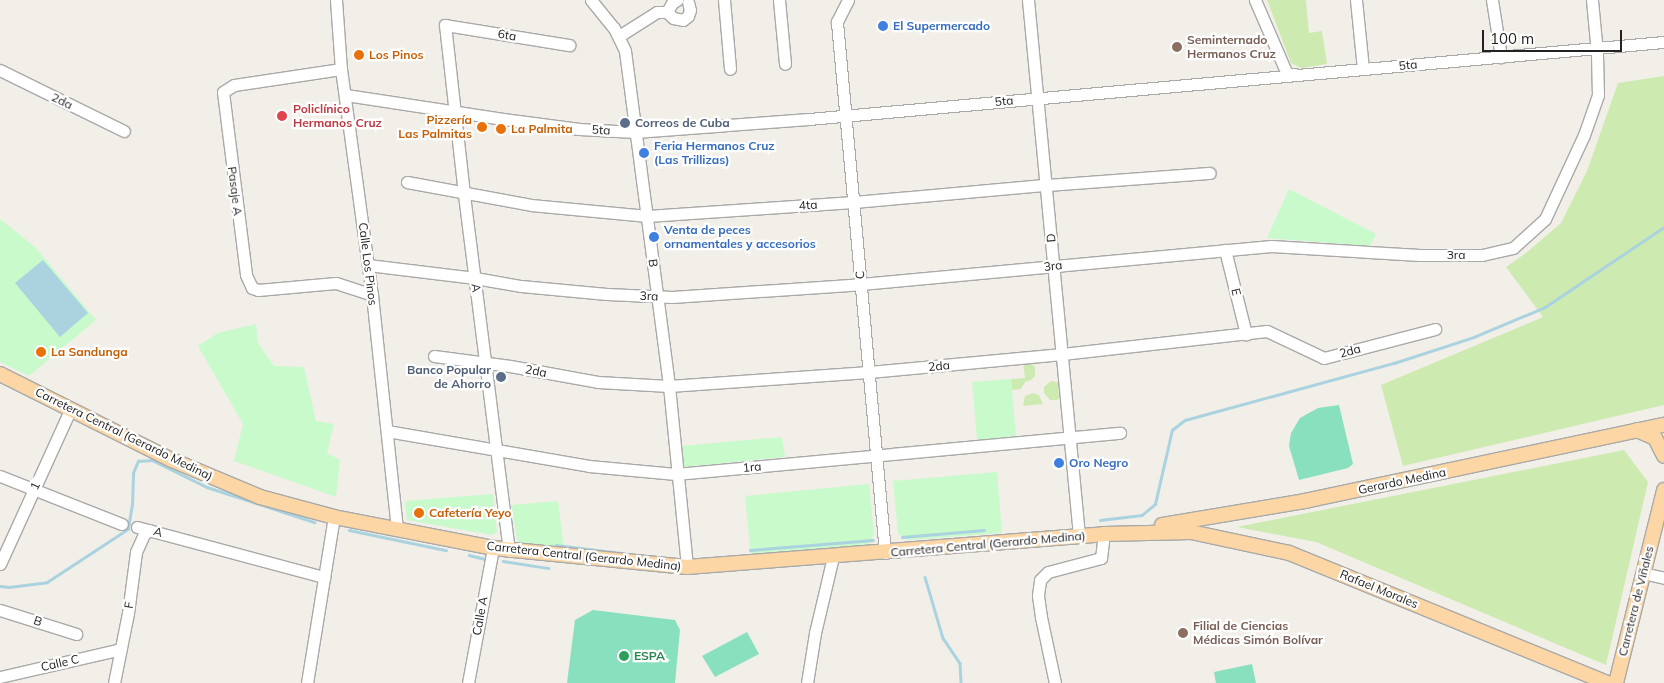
<!DOCTYPE html>
<meta charset="utf-8">
<style>
body{margin:0}
#map{position:relative;width:1664px;height:683px;overflow:hidden;background:#f2efe9;font-family:Mulish,sans-serif}
div>[style]{position:absolute}
[style*='--x']{left:calc(var(--x)*1px);top:calc(var(--y)*1px);width:calc(var(--w)*1px);rotate:calc(var(--a)*1deg)}
.grass>*{inset:0;background:#cdebb0}
.park>*{inset:0;background:#c8facc}
.pitch>*{inset:0;background:#88e0be}
.water>*{inset:0;background:#aad3df}
.stream>*{height:2.5px;margin:-1.25px;padding:0 1.25px;transform-origin:1.25px;border-radius:1.25px;background:#aad3df}
.roads{filter:drop-shadow(1px 0 #a9a9a9) drop-shadow(-1px 0 #a9a9a9) drop-shadow(0 1px #a9a9a9) drop-shadow(0 -1px #a9a9a9)}
.minor>*{height:11px;margin:-5.5px;padding:0 5.5px;transform-origin:5.5px;border-radius:5.5px;background:#fff}
.major>*{height:14px;margin:-7px;padding:0 7px;transform-origin:7px;border-radius:7px;background:#fcd6a4}
.dots>*{width:14px;height:14px;translate:-50% -50%;box-sizing:border-box;border:2px solid #fff;border-radius:50%}
span{translate:-50% -50%;white-space:nowrap;text-align:center;line-height:1.15;-webkit-text-stroke:4.5px #fff;paint-order:stroke}
.shop-label{font-size:12px;color:#366cbe;font-weight:700}
.left{translate:0 -50%;text-align:left}
.street-label{font-size:12px;color:#222}
.education-label{font-size:12px;color:#785e54;font-weight:700}
.food-label{font-size:12px;color:#c56008;font-weight:700}
.right{translate:-100% -50%;text-align:right}
.health-label{font-size:12px;color:#be3a42;font-weight:700}
.service-label{font-size:12px;color:#4e5e75;font-weight:700}
.leisure-label{font-size:12px;color:#27864d;font-weight:700}
.scale{position:absolute;left:1482px;top:30px;width:140px;height:22px;box-sizing:border-box;border:2px solid #222;border-top:0;padding-left:6px;font-size:15px;line-height:18px;white-space:nowrap;color:#222;-webkit-text-stroke:4px #fff;paint-order:stroke}
</style>
<div id="map">
<div class="grass">
<i style="clip-path:polygon(1267px 0,1306px 0,1309px 33px,1322px 31px,1327px 64px,1301px 68px,1291px 63px)"></i>
<i style="clip-path:polygon(1664px 76px,1664px 405px,1403px 466px,1381px 385px,1543px 317px,1506px 267px,1526px 253px,1561px 223px,1587px 171px,1618px 83px)"></i>
<i style="clip-path:polygon(1023px 362px,1030px 362px,1035px 367px,1035px 376px,1031px 380px,1025px 382px,1021px 389px,1012px 390px,1011px 379px,1025px 378px)"></i>
<i style="clip-path:polygon(1051px 381px,1058px 382px,1059px 399px,1056px 400px,1050px 400px,1044px 393px,1044px 387px)"></i>
<i style="clip-path:polygon(1033px 393px,1039px 395px,1043px 404px,1023px 406px,1025px 396px)"></i>
<i style="clip-path:polygon(1624px 450px,1648px 482px,1606px 665px,1316px 542px,1237px 527px)"></i>
</div>
<div class="park">
<i style="clip-path:polygon(1289px 189px,1376px 234px,1370px 246px,1267px 238px)"></i>
<i style="clip-path:polygon(0 219px,35px 247px,96px 320px,29px 376px,0 362px)"></i>
<i style="clip-path:polygon(256px 324px,258px 343px,274px 366px,304px 367px,316px 421px,334px 424px,327px 453px,340px 460px,336px 497px,234px 461px,243px 424px,198px 346px,218px 333px)"></i>
<i style="clip-path:polygon(1011px 379px,1016px 436px,977px 440px,972px 382px)"></i>
<i style="clip-path:polygon(782px 437px,785px 457px,684px 467px,681px 446px)"></i>
<i style="clip-path:polygon(997px 472px,1002px 533px,908px 540px,898px 534px,893px 481px)"></i>
<i style="clip-path:polygon(869px 484px,874px 535px,867px 545px,751px 557px,745px 496px)"></i>
<i style="clip-path:polygon(493px 494px,497px 532px,492px 535px,407px 520px,405px 501px)"></i>
<i style="clip-path:polygon(558px 501px,564px 550px,524px 546px,518px 543px,511px 505px)"></i>
</div>
<div class="pitch">
<i style="clip-path:polygon(1339px 405px,1353px 464px,1348px 468px,1299px 480px,1289px 446px,1291px 433px,1300px 418px,1318px 408px)"></i>
<i style="clip-path:polygon(593px 610px,675px 620px,680px 630px,675px 683px,567px 683px,575px 620px)"></i>
<i style="clip-path:polygon(747px 632px,759px 654px,715px 677px,702px 656px)"></i>
<i style="clip-path:polygon(1252px 664px,1256px 683px,1216px 683px,1214px 672px)"></i>
</div>
<div class="water">
<i style="clip-path:polygon(43px 260px,88px 313px,60px 337px,15px 283px)"></i>
</div>
<div class="stream">
<i style="--x:1100;--y:520;--w:42;--a:-6.8"></i>
<i style="--x:1142;--y:515;--w:17;--a:-40"></i>
<i style="--x:1155;--y:504;--w:76;--a:-77.1"></i>
<i style="--x:1172;--y:430;--w:16;--a:-38"></i>
<i style="--x:1185;--y:420;--w:217;--a:-15.3"></i>
<i style="--x:1394;--y:363;--w:84;--a:-18"></i>
<i style="--x:1474;--y:337;--w:77;--a:-22.9"></i>
<i style="--x:1545;--y:307;--w:143;--a:-33.9"></i>
<i style="--x:349;--y:530;--w:99;--a:11.7"></i>
<i style="--x:902;--y:537;--w:82;--a:-4.9"></i>
<i style="--x:556;--y:545;--w:65;--a:7"></i>
<i style="--x:750;--y:550;--w:123;--a:-4.6"></i>
<i style="--x:469;--y:555;--w:16;--a:14"></i>
<i style="--x:503;--y:561;--w:46;--a:8.8"></i>
<i style="--x:925;--y:577;--w:64;--a:73.6"></i>
<i style="--x:943;--y:638;--w:30;--a:56"></i>
<i style="--x:960;--y:663;--w:20;--a:87"></i>
<i style="--x:0;--y:586;--w:9;--a:6"></i>
<i style="--x:9;--y:587;--w:38;--a:-7"></i>
<i style="--x:47;--y:582;--w:97;--a:-33.2"></i>
<i style="--x:128;--y:529;--w:24;--a:-81"></i>
<i style="--x:132;--y:505;--w:32;--a:-88"></i>
<i style="--x:133;--y:473;--w:13;--a:-67"></i>
<i style="--x:138;--y:461;--w:14;--a:-4"></i>
<i style="--x:152;--y:460;--w:61;--a:26.1"></i>
<i style="--x:207;--y:487;--w:113;--a:18.1"></i>
</div>
<div class="roads">
<div class="minor">
<i style="--x:336;--y:0;--w:69;--a:85.9"></i>
<i style="--x:341;--y:69;--w:228;--a:82.2"></i>
<i style="--x:372;--y:295;--w:235;--a:83.9"></i>
<i style="--x:591;--y:0;--w:36;--a:51"></i>
<i style="--x:614;--y:28;--w:25;--a:64"></i>
<i style="--x:625;--y:51;--w:338;--a:82.5"></i>
<i style="--x:669;--y:386;--w:182;--a:84.3"></i>
<i style="--x:724;--y:0;--w:69;--a:85"></i>
<i style="--x:779;--y:0;--w:64;--a:84.6"></i>
<i style="--x:848;--y:0;--w:25;--a:117"></i>
<i style="--x:837;--y:22;--w:533;--a:84.83"></i>
<i style="--x:1028;--y:0;--w:538;--a:84.56"></i>
<i style="--x:1255;--y:0;--w:81;--a:66.6"></i>
<i style="--x:1287;--y:74;--w:8;--a:0"></i>
<i style="--x:1356;--y:0;--w:69;--a:84.2"></i>
<i style="--x:1492;--y:0;--w:58;--a:81"></i>
<i style="--x:667;--y:12;--w:8;--a:45"></i>
<i style="--x:673;--y:18;--w:10;--a:11"></i>
<i style="--x:683;--y:20;--w:6;--a:-39"></i>
<i style="--x:688;--y:16;--w:6;--a:-72"></i>
<i style="--x:690;--y:10;--w:8;--a:-104"></i>
<i style="--x:619;--y:36;--w:45;--a:-32.3"></i>
<i style="--x:657;--y:12;--w:10;--a:0"></i>
<i style="--x:667;--y:12;--w:10;--a:-61"></i>
<i style="--x:672;--y:3;--w:6;--a:-31"></i>
<i style="--x:341;--y:69;--w:108;--a:171.5"></i>
<i style="--x:234;--y:85;--w:13;--a:148"></i>
<i style="--x:223;--y:92;--w:184;--a:82.8"></i>
<i style="--x:246;--y:275;--w:14;--a:65"></i>
<i style="--x:252;--y:288;--w:6;--a:18"></i>
<i style="--x:258;--y:290;--w:78;--a:-5.1"></i>
<i style="--x:336;--y:283;--w:38;--a:18"></i>
<i style="--x:0;--y:70;--w:138;--a:26.2"></i>
<i style="--x:346;--y:95;--w:159;--a:8.7"></i>
<i style="--x:503;--y:119;--w:77;--a:7.5"></i>
<i style="--x:579;--y:129;--w:56;--a:3.1"></i>
<i style="--x:635;--y:132;--w:174;--a:-4.3"></i>
<i style="--x:809;--y:119;--w:858;--a:-5.15"></i>
<i style="--x:407;--y:182;--w:126;--a:10.5"></i>
<i style="--x:531;--y:205;--w:117;--a:5.4"></i>
<i style="--x:647;--y:216;--w:207;--a:-3.9"></i>
<i style="--x:854;--y:202;--w:193;--a:-5.1"></i>
<i style="--x:1046;--y:185;--w:164;--a:-4.2"></i>
<i style="--x:1225;--y:250;--w:87;--a:76"></i>
<i style="--x:368;--y:265;--w:108;--a:6.9"></i>
<i style="--x:475;--y:278;--w:47;--a:9.9"></i>
<i style="--x:521;--y:286;--w:86;--a:5.3"></i>
<i style="--x:607;--y:294;--w:65;--a:2.6"></i>
<i style="--x:672;--y:297;--w:189;--a:-3.9"></i>
<i style="--x:861;--y:284;--w:412;--a:-5.3"></i>
<i style="--x:1271;--y:246;--w:149;--a:3.5"></i>
<i style="--x:1420;--y:255;--w:62;--a:0"></i>
<i style="--x:1482;--y:255;--w:32;--a:-13"></i>
<i style="--x:1513;--y:248;--w:43;--a:-42.2"></i>
<i style="--x:1545;--y:219;--w:93;--a:-65.1"></i>
<i style="--x:1584;--y:135;--w:42;--a:-70.7"></i>
<i style="--x:1598;--y:95;--w:42;--a:-91.4"></i>
<i style="--x:1597;--y:53;--w:53;--a:-95.4"></i>
<i style="--x:434;--y:356;--w:77;--a:7.5"></i>
<i style="--x:510;--y:366;--w:89;--a:10.3"></i>
<i style="--x:598;--y:382;--w:71;--a:3.2"></i>
<i style="--x:669;--y:386;--w:200;--a:-4"></i>
<i style="--x:869;--y:372;--w:194;--a:-5.3"></i>
<i style="--x:1062;--y:354;--w:206;--a:-6.4"></i>
<i style="--x:1267;--y:331;--w:63;--a:25.3"></i>
<i style="--x:1324;--y:358;--w:115;--a:-14.6"></i>
<i style="--x:387;--y:431;--w:205;--a:9.8"></i>
<i style="--x:589;--y:466;--w:87;--a:5.3"></i>
<i style="--x:676;--y:474;--w:446;--a:-5.3"></i>
<i style="--x:0;--y:476;--w:131;--a:21.5"></i>
<i style="--x:137;--y:527;--w:194;--a:15"></i>
<i style="--x:509;--y:551;--w:360;--a:-97.2"></i>
<i style="--x:464;--y:194;--w:170;--a:-96.4"></i>
<i style="--x:445;--y:25;--w:126;--a:9.2"></i>
<i style="--x:0;--y:564;--w:171;--a:-65.5"></i>
<i style="--x:1643;--y:573;--w:22;--a:13"></i>
<i style="--x:0;--y:610;--w:80;--a:17.5"></i>
<i style="--x:0;--y:677;--w:124;--a:-13"></i>
<i style="--x:114;--y:683;--w:71;--a:-78.7"></i>
<i style="--x:128;--y:613;--w:62;--a:-82.5"></i>
<i style="--x:136;--y:552;--w:20;--a:-66"></i>
<i style="--x:144;--y:534;--w:7;--a:-34"></i>
<i style="--x:307;--y:683;--w:168;--a:-80.8"></i>
<i style="--x:468;--y:683;--w:137;--a:-79.5"></i>
<i style="--x:807;--y:683;--w:51;--a:-80.9"></i>
<i style="--x:815;--y:633;--w:78;--a:-76.7"></i>
<i style="--x:1055;--y:683;--w:67;--a:-102"></i>
<i style="--x:1041;--y:617;--w:22;--a:-98"></i>
<i style="--x:1038;--y:595;--w:15;--a:-82"></i>
<i style="--x:1040;--y:580;--w:11;--a:-45"></i>
<i style="--x:1048;--y:572;--w:55;--a:-14.8"></i>
<i style="--x:1101;--y:558;--w:24;--a:-83"></i>
</div>
<div class="major">
<i style="--x:0;--y:374;--w:192;--a:26.6"></i>
<i style="--x:172;--y:460;--w:95;--a:22.8"></i>
<i style="--x:260;--y:497;--w:77;--a:15.1"></i>
<i style="--x:334;--y:517;--w:162;--a:11"></i>
<i style="--x:493;--y:548;--w:195;--a:5.6"></i>
<i style="--x:687;--y:567;--w:418;--a:-4.5"></i>
<i style="--x:1104;--y:534;--w:87;--a:-1.3"></i>
<i style="--x:1191;--y:532;--w:100;--a:12.1"></i>
<i style="--x:1289;--y:553;--w:344;--a:22.2"></i>
<i style="--x:1637;--y:430;--w:20;--a:24"></i>
<i style="--x:1655;--y:438;--w:20;--a:63"></i>
<i style="--x:1162;--y:525;--w:145;--a:-9.5"></i>
<i style="--x:1305;--y:501;--w:367;--a:-12"></i>
<i style="--x:1616;--y:683;--w:199;--a:-76"></i>
</div>
</div>
<div class="dots">
<i style="left:883px;top:26px;background:#3f7fe0"></i>
<i style="left:1177px;top:47px;background:#8d6e63"></i>
<i style="left:359px;top:55px;background:#e8710a"></i>
<i style="left:282px;top:116px;background:#e0444e"></i>
<i style="left:625px;top:123px;background:#5c6f8a"></i>
<i style="left:482px;top:127px;background:#e8710a"></i>
<i style="left:501px;top:129px;background:#e8710a"></i>
<i style="left:644px;top:153px;background:#3f7fe0"></i>
<i style="left:654px;top:237px;background:#3f7fe0"></i>
<i style="left:41px;top:352px;background:#e8710a"></i>
<i style="left:501px;top:377px;background:#5c6f8a"></i>
<i style="left:1059px;top:463px;background:#3f7fe0"></i>
<i style="left:419px;top:513px;background:#e8710a"></i>
<i style="left:1183px;top:633px;background:#8d6e63"></i>
<i style="left:624px;top:656px;background:#2e9e5b"></i>
</div>
<div class="shop-label">
<span class="left" style="left:893px;top:26px">El Supermercado</span>
<span class="left" style="left:654px;top:153px">Feria Hermanos Cruz<br>(Las Trillizas)</span>
<span class="left" style="left:664px;top:237px">Venta de peces<br>ornamentales y accesorios</span>
<span class="left" style="left:1069px;top:463px">Oro Negro</span>
</div>
<div class="street-label">
<span style="left:507px;top:35px;rotate:9deg">6ta</span>
<span style="left:1408px;top:65px;rotate:-5deg">5ta</span>
<span style="left:62px;top:101px;rotate:26deg">2da</span>
<span style="left:1004px;top:101px;rotate:-5deg">5ta</span>
<span style="left:601px;top:130px;rotate:3deg">5ta</span>
<span style="left:235px;top:191px;rotate:83deg">Pasaje A</span>
<span style="left:808px;top:205px;rotate:-4deg">4ta</span>
<span style="left:1051px;top:238px;rotate:-95deg">D</span>
<span style="left:1456px;top:255px">3ra</span>
<span style="left:653px;top:263px;rotate:83deg">B</span>
<span style="left:368px;top:264px;rotate:83deg">Calle Los Pinos</span>
<span style="left:1053px;top:266px;rotate:-6deg">3ra</span>
<span style="left:860px;top:275px;rotate:-95deg">C</span>
<span style="left:476px;top:288px;rotate:83deg">A</span>
<span style="left:1236px;top:292px;rotate:76deg">E</span>
<span style="left:649px;top:296px;rotate:2deg">3ra</span>
<span style="left:1350px;top:351px;rotate:-15deg">2da</span>
<span style="left:939px;top:366px;rotate:-5deg">2da</span>
<span style="left:536px;top:371px;rotate:11deg">2da</span>
<span style="left:124px;top:434px;rotate:26deg">Carretera Central (Gerardo Medina)</span>
<span style="left:752px;top:467px;rotate:-5deg">1ra</span>
<span style="left:1402px;top:481px;rotate:-12deg">Gerardo Medina</span>
<span style="left:35px;top:486px;rotate:-65deg">1</span>
<span style="left:158px;top:532px;rotate:16deg">A</span>
<span style="left:988px;top:544px;rotate:-5deg">Carretera Central (Gerardo Medina)</span>
<span style="left:584px;top:556px;rotate:6deg">Carretera Central (Gerardo Medina)</span>
<span style="left:1379px;top:589px;rotate:22deg">Rafael Morales</span>
<span style="left:1636px;top:601px;rotate:-76deg">Carretera de Viñales</span>
<span style="left:129px;top:605px;rotate:-82deg">F</span>
<span style="left:480px;top:616px;rotate:-80deg">Calle A</span>
<span style="left:38px;top:621px;rotate:18deg">B</span>
<span style="left:60px;top:663px;rotate:-13deg">Calle C</span>
</div>
<div class="education-label">
<span class="left" style="left:1187px;top:47px">Seminternado<br>Hermanos Cruz</span>
<span class="left" style="left:1193px;top:633px">Filial de Ciencias<br>Médicas Simón Bolívar</span>
</div>
<div class="food-label">
<span class="left" style="left:369px;top:55px">Los Pinos</span>
<span class="right" style="left:472px;top:127px">Pizzería<br>Las Palmitas</span>
<span class="left" style="left:511px;top:129px">La Palmita</span>
<span class="left" style="left:51px;top:352px">La Sandunga</span>
<span class="left" style="left:429px;top:513px">Cafetería Yeyo</span>
</div>
<div class="health-label">
<span class="left" style="left:293px;top:116px">Policlínico<br>Hermanos Cruz</span>
</div>
<div class="service-label">
<span class="left" style="left:635px;top:123px">Correos de Cuba</span>
<span class="right" style="left:491px;top:377px">Banco Popular<br>de Ahorro</span>
</div>
<div class="leisure-label">
<span class="left" style="left:634px;top:656px">ESPA</span>
</div>
<div class="scale">100 m</div>
</div>
